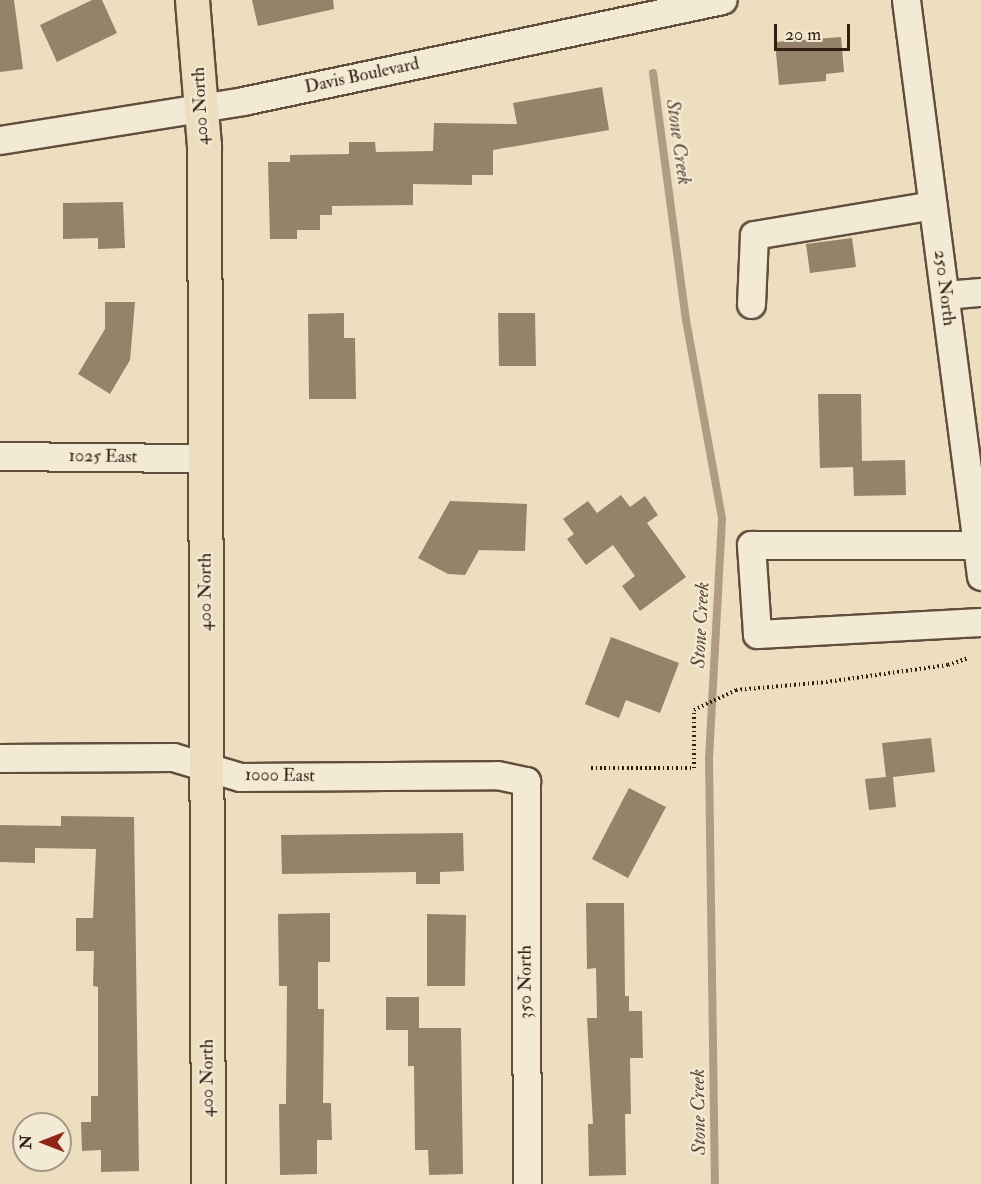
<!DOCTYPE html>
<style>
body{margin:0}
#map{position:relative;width:981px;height:1184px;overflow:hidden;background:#eddebf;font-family:"IM FELL Double Pica",serif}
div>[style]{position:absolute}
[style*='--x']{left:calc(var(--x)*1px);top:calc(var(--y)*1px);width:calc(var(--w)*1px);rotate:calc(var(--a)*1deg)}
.stream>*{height:8px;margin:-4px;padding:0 4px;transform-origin:4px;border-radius:4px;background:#ae9d84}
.building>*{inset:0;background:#94826b}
.path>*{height:4px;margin-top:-2px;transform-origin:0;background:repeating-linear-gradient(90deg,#331e10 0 1.5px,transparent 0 4.5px)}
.roads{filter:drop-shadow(2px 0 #624e3c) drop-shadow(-2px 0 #624e3c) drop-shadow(0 2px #624e3c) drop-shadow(0 -2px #624e3c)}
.minor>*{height:27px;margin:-13.5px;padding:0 13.5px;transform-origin:13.5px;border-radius:13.5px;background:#f3ead5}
.major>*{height:33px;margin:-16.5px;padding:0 16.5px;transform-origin:16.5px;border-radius:16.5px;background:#eddebf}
span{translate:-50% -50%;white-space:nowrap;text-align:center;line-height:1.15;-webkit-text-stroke:4.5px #f3ead5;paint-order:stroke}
.street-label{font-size:18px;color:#331e10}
.water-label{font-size:20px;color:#5e4a39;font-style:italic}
.north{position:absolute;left:12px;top:1112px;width:60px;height:60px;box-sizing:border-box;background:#f3ead5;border:2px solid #a69886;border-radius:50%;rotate:270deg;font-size:16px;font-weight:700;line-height:24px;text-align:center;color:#331e10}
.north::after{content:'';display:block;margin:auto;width:21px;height:27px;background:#8f2418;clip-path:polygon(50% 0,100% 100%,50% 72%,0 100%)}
.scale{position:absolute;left:774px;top:24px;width:76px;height:27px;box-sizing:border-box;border:3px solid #331e10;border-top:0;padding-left:8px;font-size:18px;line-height:21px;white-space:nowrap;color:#331e10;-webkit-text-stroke:4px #f3ead5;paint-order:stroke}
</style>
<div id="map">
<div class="stream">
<i style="--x:653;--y:73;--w:249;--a:82.4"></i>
<i style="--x:686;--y:320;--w:202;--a:79.7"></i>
<i style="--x:722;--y:519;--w:240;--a:93.1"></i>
<i style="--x:709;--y:759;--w:425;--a:89.2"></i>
</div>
<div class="building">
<i style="clip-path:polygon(0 0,14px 0,23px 69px,0 72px)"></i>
<i style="clip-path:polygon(92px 0,102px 0,117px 33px,57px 62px,40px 25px)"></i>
<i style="clip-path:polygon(252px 0,333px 0,334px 9px,258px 26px)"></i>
<i style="clip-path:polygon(841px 37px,844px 72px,826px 74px,826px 81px,779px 85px,775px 42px)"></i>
<i style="clip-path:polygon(602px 87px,609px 130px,493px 150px,493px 175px,472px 175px,472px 185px,413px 184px,413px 205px,332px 206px,332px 215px,320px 215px,320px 230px,297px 230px,297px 239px,270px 239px,268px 162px,290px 162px,290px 155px,349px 154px,349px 142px,375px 142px,376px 152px,433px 151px,434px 123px,517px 124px,513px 103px)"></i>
<i style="clip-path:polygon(123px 202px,125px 248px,98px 249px,98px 238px,63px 239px,63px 203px)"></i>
<i style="clip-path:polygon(852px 238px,856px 267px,810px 273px,806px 244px)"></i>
<i style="clip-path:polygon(105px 302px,135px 302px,130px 360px,110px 394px,78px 374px,105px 329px)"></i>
<i style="clip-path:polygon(344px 313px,344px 338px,355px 338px,356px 399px,309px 399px,308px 314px)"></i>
<i style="clip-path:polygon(498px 313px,535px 313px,536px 366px,499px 366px)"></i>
<i style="clip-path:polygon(818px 394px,861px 394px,862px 461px,905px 460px,906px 495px,854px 496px,853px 467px,820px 468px)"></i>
<i style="clip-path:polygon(621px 495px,630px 507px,645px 496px,658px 515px,647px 523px,686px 577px,640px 611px,622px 586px,635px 576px,613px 545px,586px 565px,567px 539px,574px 534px,563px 519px,588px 501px,597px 513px)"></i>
<i style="clip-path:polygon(450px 501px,527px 504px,525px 551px,479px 550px,465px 575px,448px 574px,418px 558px)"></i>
<i style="clip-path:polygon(611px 637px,679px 663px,660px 713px,626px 700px,619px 718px,585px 704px)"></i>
<i style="clip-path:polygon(931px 738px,935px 772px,893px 777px,896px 807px,869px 810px,865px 779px,886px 777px,882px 743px)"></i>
<i style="clip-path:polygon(629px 788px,666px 807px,628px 878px,592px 859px)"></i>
<i style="clip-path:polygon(61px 816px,134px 817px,139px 1171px,101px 1172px,101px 1150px,82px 1151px,81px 1122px,91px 1122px,91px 1096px,98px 1096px,98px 987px,93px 986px,94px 951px,76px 951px,76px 918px,93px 918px,96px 849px,35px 848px,35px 863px,0 862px,0 825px,61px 826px)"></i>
<i style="clip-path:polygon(463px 833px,464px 871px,440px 872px,440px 884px,416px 884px,416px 872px,282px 874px,281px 835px)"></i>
<i style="clip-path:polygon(586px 903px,624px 903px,625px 996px,629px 996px,629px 1011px,642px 1011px,643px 1058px,630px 1058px,631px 1114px,625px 1114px,626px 1175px,589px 1176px,588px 1124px,593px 1124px,587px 1018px,597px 1018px,596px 968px,587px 969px)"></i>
<i style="clip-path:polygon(330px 913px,330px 962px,318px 962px,318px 1009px,324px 1009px,323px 1103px,331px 1103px,332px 1140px,317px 1140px,317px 1174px,280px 1175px,279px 1104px,286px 1104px,287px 986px,279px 986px,278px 914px)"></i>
<i style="clip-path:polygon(427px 914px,466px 915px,465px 986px,427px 986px)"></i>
<i style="clip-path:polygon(386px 997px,419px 997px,419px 1028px,461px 1028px,463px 1174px,429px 1175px,428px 1150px,415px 1150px,414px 1066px,408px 1066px,408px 1030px,386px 1030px)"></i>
</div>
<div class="path">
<i style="--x:591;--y:768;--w:103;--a:0"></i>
<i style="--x:694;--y:768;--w:58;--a:-90"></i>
<i style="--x:694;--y:710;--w:47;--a:-25.5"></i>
<i style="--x:736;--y:690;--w:90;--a:-5.1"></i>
<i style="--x:826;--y:682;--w:123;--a:-7.9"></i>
<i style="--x:948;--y:665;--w:21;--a:-19"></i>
</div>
<div class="roads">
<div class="minor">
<i style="--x:906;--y:0;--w:581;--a:82.58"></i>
<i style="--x:0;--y:140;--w:246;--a:-9.1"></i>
<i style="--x:243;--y:101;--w:490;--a:-11.9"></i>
<i style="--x:945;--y:295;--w:36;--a:-5"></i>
<i style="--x:751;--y:304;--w:69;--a:-87.5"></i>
<i style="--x:754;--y:235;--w:181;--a:-9.5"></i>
<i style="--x:0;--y:456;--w:205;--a:0.6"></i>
<i style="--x:977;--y:545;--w:226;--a:180"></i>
<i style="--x:751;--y:545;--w:89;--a:86.1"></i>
<i style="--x:757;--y:634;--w:224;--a:-3.1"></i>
<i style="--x:0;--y:758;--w:173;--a:-0.3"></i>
<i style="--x:173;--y:757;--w:70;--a:16.6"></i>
<i style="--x:240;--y:777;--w:257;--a:-0.4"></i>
<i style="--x:497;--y:775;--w:30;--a:12"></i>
<i style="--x:526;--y:781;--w:403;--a:89.9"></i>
</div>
<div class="major">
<i style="--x:192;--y:0;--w:145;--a:85.3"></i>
<i style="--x:204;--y:145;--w:1039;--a:89.78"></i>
</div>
</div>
<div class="street-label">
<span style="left:362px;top:76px;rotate:-12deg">Davis Boulevard</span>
<span style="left:201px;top:106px;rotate:-93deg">400 North</span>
<span style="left:944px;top:288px;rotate:83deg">250 North</span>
<span style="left:103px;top:457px;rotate:1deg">1025 East</span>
<span style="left:206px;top:592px;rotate:-90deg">400 North</span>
<span style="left:280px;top:776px;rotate:1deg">1000 East</span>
<span style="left:526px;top:982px;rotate:-90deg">350 North</span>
<span style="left:208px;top:1078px;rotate:-90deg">400 North</span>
</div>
<div class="water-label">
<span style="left:679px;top:142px;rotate:82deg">Stone Creek</span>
<span style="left:700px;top:625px;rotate:-87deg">Stone Creek</span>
<span style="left:698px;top:1112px;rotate:-91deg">Stone Creek</span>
</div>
<div class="north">N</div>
<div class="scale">20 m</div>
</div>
